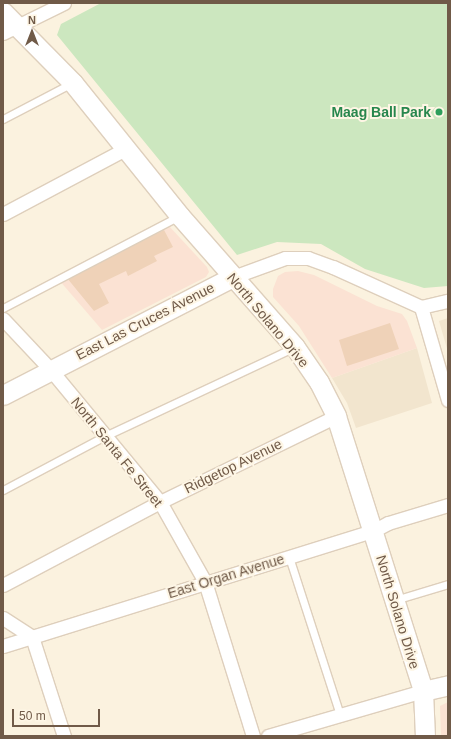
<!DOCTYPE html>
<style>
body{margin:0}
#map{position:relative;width:451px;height:739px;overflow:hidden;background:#fbf2df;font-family:Helvetica,sans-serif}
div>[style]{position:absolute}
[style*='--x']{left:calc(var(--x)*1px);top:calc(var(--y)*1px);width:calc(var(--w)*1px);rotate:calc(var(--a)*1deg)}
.residential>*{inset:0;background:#f2e5ce}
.commercial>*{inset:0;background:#fbe2d3}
.green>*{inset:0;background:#cce7bf}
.building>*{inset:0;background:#efd2b8}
.roads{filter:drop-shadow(1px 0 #decfbc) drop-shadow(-1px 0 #decfbc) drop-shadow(0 1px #decfbc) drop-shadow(0 -1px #decfbc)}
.lane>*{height:7px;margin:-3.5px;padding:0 3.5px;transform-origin:3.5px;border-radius:3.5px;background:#fff}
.street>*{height:13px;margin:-6.5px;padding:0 6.5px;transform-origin:6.5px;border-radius:6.5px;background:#fff}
.secondary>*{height:19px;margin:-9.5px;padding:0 9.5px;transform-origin:9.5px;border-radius:9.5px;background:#fff}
.dots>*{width:11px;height:11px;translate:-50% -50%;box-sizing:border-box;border:2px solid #fef6e5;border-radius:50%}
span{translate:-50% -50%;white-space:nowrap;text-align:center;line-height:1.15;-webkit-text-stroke:4px #fef6e5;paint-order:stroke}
.leisure-label{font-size:14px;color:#27864d;font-weight:700}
.right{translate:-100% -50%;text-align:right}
.street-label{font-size:14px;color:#705a48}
.frame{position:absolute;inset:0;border:4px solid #705a48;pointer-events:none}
.north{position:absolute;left:12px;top:12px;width:40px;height:40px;-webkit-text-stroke:3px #fef6e5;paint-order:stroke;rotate:0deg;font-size:11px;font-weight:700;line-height:16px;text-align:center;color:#705a48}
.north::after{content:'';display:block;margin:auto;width:14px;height:18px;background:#705a48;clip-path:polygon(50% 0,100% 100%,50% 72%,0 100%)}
.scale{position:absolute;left:12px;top:709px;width:88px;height:18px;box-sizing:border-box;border:2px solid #705a48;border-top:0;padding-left:5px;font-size:12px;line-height:14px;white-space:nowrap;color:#705a48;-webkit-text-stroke:3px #fef6e5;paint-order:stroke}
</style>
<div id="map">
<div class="residential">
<i style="clip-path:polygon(448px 318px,448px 352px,439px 321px)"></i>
<i style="clip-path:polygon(417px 348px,432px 403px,356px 428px,347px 403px,332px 378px)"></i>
</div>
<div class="commercial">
<i style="clip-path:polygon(169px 226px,207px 267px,209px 272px,206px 277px,102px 330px,59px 280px)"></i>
<i style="clip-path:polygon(298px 271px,314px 275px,377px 306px,402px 314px,407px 321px,417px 348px,332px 378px,299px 326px,273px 297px,273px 289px,278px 276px,285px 272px)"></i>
<i style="clip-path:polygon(448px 702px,448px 736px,441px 736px,440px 706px)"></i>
</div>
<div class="green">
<i style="clip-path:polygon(101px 3px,448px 3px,448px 286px,424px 288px,365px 269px,321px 244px,277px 242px,237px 255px,57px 35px,61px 24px)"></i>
</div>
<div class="building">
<i style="clip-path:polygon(164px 230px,173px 247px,154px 256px,157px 261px,128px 276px,126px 271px,99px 284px,109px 303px,94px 311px,67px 278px)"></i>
<i style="clip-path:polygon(390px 323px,399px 349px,347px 366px,339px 340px)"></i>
</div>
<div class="roads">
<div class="lane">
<i style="--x:3;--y:119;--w:78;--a:-27.6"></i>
<i style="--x:3;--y:308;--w:199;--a:-27.6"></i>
<i style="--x:3;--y:490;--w:115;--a:-27.9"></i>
<i style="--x:105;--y:436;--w:210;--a:-25.1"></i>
<i style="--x:289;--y:557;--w:166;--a:72.1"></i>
<i style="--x:395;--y:600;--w:55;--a:-16.8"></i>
</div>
<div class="street">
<i style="--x:3;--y:33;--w:68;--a:-26.2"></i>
<i style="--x:3;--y:214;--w:140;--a:-28"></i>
<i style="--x:233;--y:277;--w:55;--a:-20.1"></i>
<i style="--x:285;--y:258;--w:23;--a:0"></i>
<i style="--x:308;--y:258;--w:27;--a:20"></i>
<i style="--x:333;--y:267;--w:97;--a:24.4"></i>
<i style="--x:421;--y:307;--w:28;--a:-13"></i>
<i style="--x:421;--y:307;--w:97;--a:73.8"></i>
<i style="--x:3;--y:319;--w:69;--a:46.8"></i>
<i style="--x:50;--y:369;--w:173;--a:50.4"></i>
<i style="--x:160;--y:502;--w:92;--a:60.6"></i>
<i style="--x:205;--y:582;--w:161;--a:72.7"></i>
<i style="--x:3;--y:585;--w:178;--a:-27.9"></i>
<i style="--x:160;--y:502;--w:196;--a:-26"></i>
<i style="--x:3;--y:618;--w:35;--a:33"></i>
<i style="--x:32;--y:637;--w:104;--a:72.1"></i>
<i style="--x:3;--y:646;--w:387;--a:-17.3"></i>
<i style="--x:373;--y:531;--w:17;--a:-28"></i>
<i style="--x:388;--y:523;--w:63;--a:-16.7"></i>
<i style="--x:268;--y:736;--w:161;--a:-16.2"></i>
</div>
<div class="secondary">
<i style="--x:3;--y:12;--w:100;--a:45.4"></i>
<i style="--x:73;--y:83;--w:171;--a:51.2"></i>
<i style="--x:180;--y:216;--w:174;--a:48.7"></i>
<i style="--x:295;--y:347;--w:42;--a:55.6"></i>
<i style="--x:319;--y:382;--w:38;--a:63"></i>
<i style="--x:336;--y:416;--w:288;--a:72.4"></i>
<i style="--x:423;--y:691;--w:45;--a:87.5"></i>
<i style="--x:3;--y:395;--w:259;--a:-27.2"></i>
<i style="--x:423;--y:691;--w:26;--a:-13"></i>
</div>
</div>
<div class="dots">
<i style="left:439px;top:112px;background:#2e9e5b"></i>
</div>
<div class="leisure-label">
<span class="right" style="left:431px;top:112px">Maag Ball Park</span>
</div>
<div class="street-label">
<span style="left:268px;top:320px;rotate:50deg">North Solano Drive</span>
<span style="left:145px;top:321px;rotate:-27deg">East Las Cruces Avenue</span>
<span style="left:117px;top:452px;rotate:51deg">North Santa Fe Street</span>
<span style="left:233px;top:466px;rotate:-26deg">Ridgetop Avenue</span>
<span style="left:226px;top:576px;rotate:-17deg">East Organ Avenue</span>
<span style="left:398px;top:612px;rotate:73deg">North Solano Drive</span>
</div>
<div class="frame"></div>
<div class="north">N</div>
<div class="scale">50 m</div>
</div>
